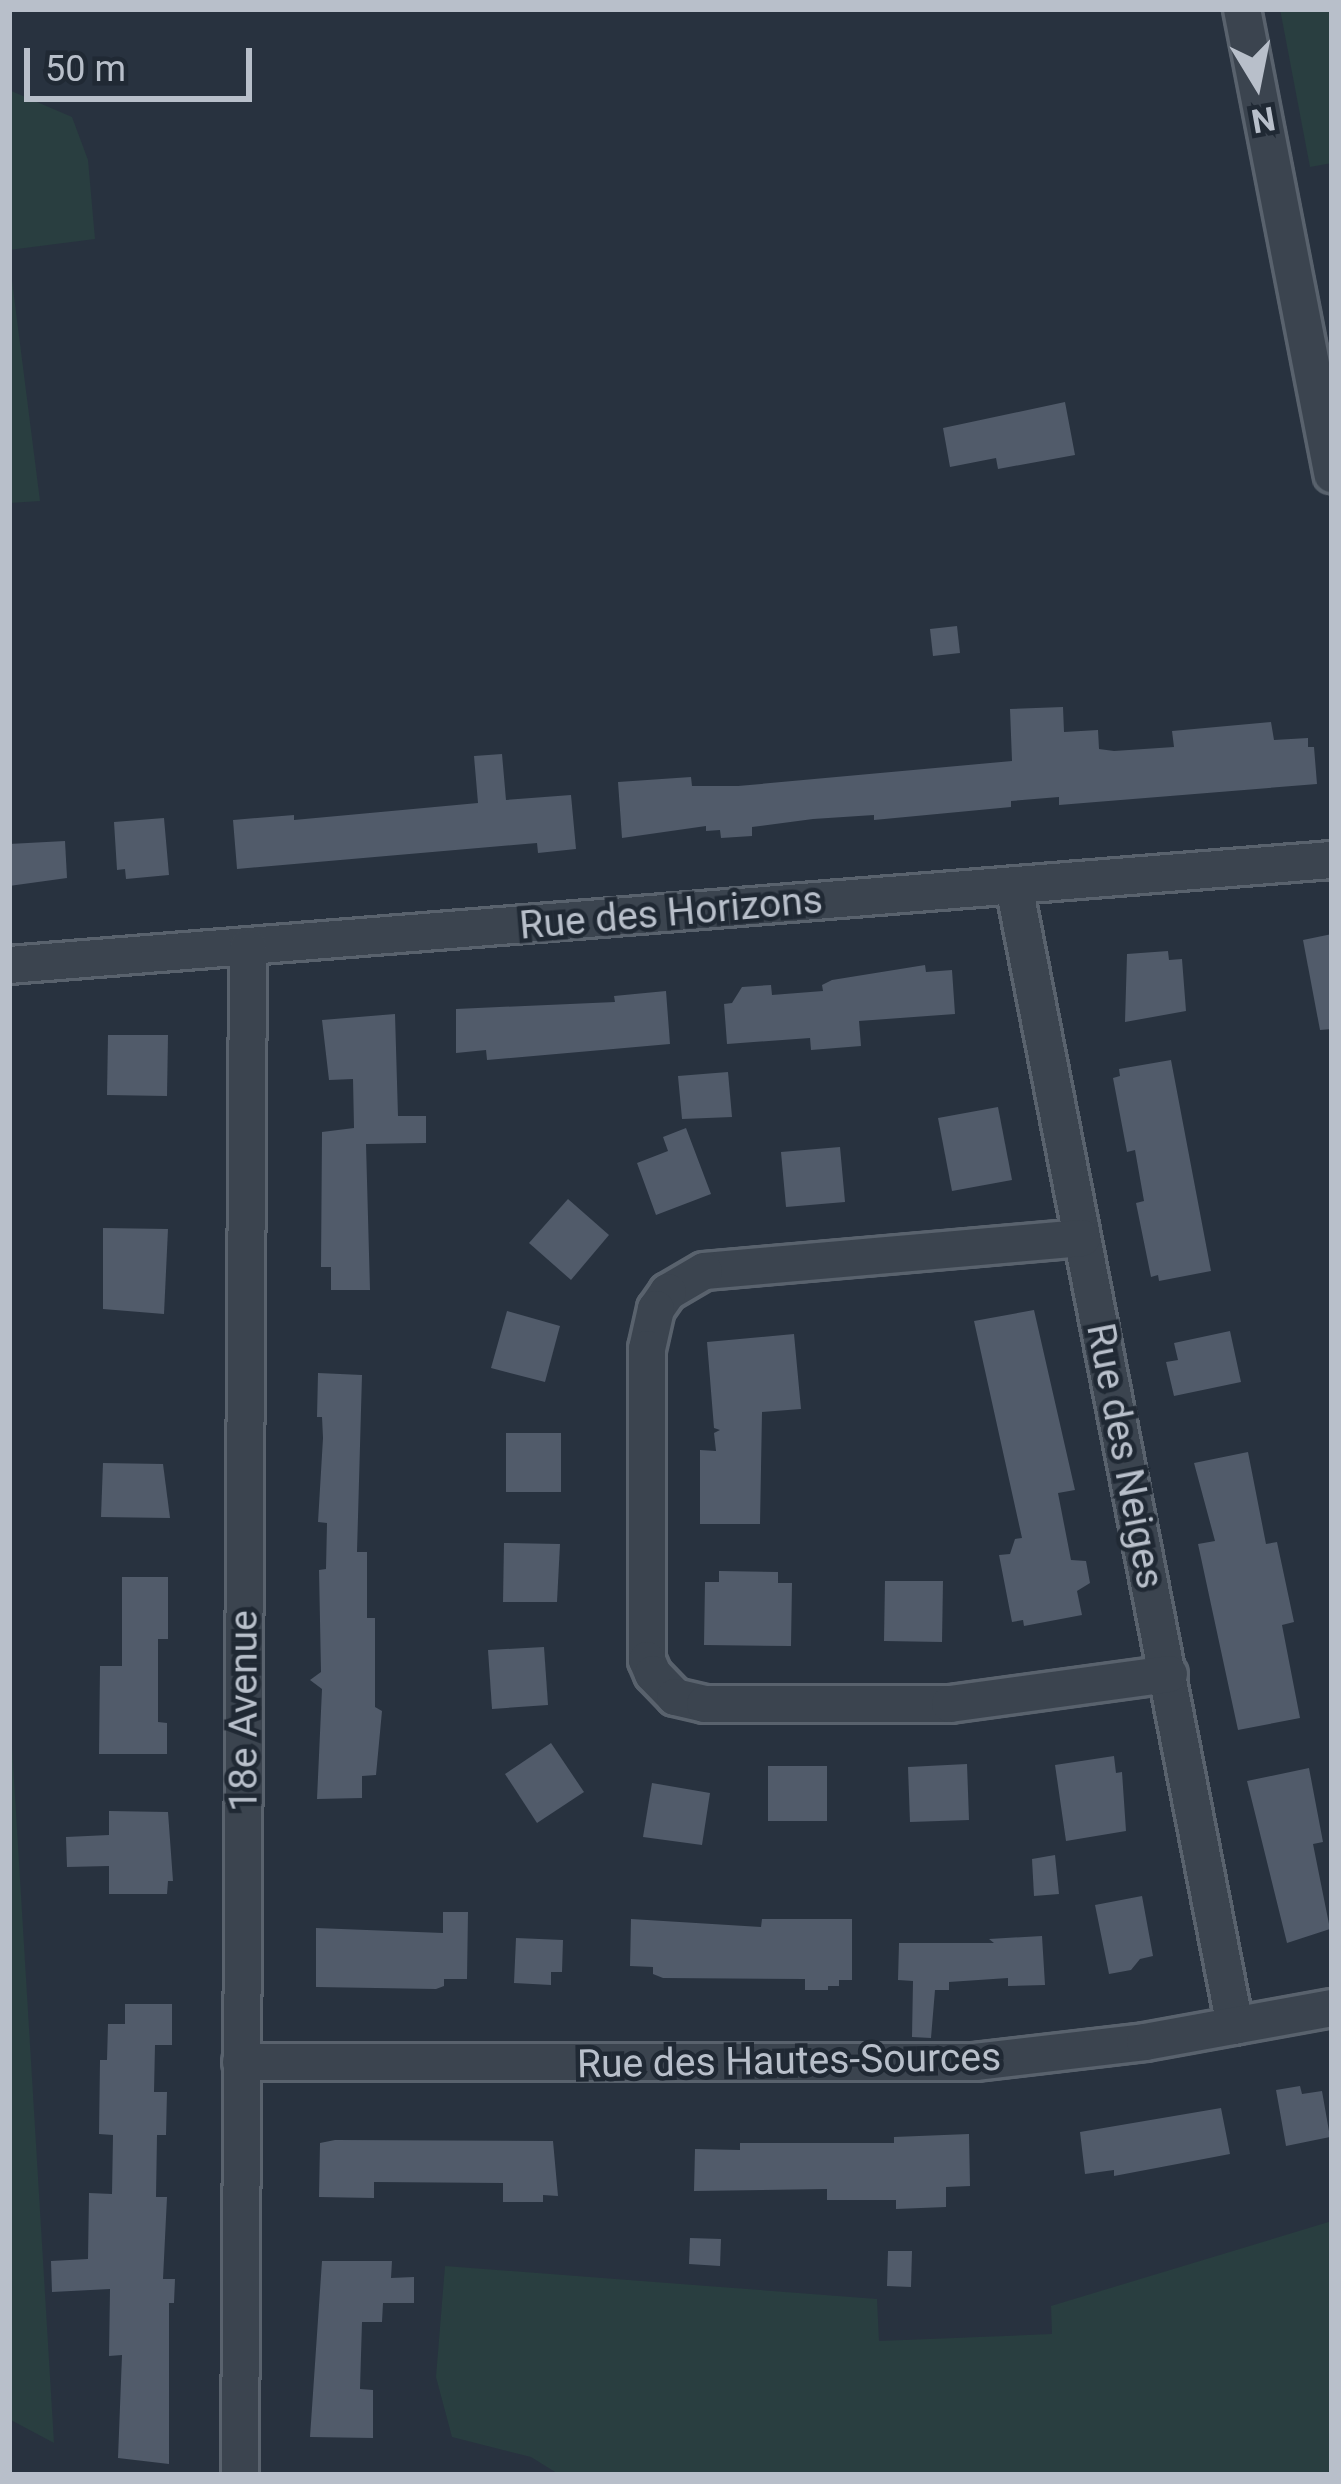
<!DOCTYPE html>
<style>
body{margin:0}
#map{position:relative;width:1341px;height:2484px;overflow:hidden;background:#28323f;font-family:Roboto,sans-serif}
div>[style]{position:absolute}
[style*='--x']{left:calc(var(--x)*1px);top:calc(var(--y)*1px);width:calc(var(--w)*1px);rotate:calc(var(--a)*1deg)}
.green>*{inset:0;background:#293e40}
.building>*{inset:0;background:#515b6a}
.roads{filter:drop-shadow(3px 0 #59626d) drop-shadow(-3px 0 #59626d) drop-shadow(0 3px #59626d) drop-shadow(0 -3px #59626d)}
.street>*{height:36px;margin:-18px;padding:0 18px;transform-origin:18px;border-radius:18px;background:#3b444f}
span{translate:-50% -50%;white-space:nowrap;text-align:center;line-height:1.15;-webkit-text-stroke:9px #202934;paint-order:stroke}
.street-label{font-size:39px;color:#b8bfca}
.frame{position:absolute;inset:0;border:12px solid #b8bfca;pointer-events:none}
.north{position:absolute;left:1197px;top:24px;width:120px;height:120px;-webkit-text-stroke:9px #202934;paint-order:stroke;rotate:170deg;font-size:33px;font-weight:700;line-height:48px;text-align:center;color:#b8bfca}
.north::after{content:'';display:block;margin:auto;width:42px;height:54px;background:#b8bfca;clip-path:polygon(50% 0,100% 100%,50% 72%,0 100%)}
.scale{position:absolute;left:24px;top:48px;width:228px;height:54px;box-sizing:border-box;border:6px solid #b8bfca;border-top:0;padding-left:15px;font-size:36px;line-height:42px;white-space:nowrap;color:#b8bfca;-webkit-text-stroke:9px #202934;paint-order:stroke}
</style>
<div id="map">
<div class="green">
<i style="clip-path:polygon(1280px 9px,1332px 9px,1332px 163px,1310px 167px)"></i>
<i style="clip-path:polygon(9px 90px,72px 117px,88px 160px,95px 239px,9px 250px)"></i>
<i style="clip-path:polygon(9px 257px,40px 501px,9px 503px)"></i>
<i style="clip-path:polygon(9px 1696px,54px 2443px,9px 2419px)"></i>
<i style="clip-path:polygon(1332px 2221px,1332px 2475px,560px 2475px,531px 2457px,452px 2437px,436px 2377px,445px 2266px,877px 2299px,879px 2341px,1052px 2334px,1051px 2306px)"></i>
</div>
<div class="building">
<i style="clip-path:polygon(1065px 402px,1075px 455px,998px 469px,996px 458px,950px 467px,943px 428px)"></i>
<i style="clip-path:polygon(957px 626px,960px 653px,933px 656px,930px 629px)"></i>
<i style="clip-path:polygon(1063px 707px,1064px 732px,1098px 730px,1099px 749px,1114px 751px,1174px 747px,1172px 731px,1271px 722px,1274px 740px,1308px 738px,1308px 747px,1314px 747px,1317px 784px,1059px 805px,1059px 797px,1011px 801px,1011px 807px,874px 820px,874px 815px,813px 819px,752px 827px,752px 836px,721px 838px,720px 830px,706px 831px,706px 826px,622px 838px,618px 782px,691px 777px,692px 786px,738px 786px,1012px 761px,1010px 709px)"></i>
<i style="clip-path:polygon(502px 754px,506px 800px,571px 795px,576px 849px,538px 853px,537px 843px,237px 869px,233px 820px,294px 815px,294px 820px,478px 803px,474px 756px)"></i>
<i style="clip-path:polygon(164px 818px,169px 875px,126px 879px,125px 869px,117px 870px,114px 822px)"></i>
<i style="clip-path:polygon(65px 841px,67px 878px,9px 886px,9px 844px)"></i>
<i style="clip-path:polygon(1332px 934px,1332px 1029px,1320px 1030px,1303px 940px)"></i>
<i style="clip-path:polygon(1168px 951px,1169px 960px,1182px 959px,1186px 1011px,1125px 1022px,1127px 954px)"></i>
<i style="clip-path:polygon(925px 965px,926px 972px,952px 970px,955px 1014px,859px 1021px,861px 1046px,811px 1050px,810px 1038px,727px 1044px,724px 1004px,732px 1003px,742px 987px,771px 985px,772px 995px,823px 991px,822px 985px,832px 980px)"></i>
<i style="clip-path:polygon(666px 991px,670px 1044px,487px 1060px,486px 1050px,456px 1053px,456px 1009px,615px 1002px,614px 996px)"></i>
<i style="clip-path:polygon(395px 1014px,398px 1116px,426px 1116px,426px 1143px,366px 1144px,370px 1290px,331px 1290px,331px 1267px,321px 1267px,322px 1132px,354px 1128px,353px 1079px,329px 1080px,322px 1020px)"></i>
<i style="clip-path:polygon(108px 1035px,168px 1035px,167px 1096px,107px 1095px)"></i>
<i style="clip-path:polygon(1171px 1060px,1211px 1271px,1159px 1281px,1158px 1275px,1151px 1277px,1136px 1203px,1144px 1201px,1135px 1150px,1127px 1152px,1113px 1078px,1120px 1076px,1119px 1069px)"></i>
<i style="clip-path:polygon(728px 1072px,732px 1117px,682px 1119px,678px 1076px)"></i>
<i style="clip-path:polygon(998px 1107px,1012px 1180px,952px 1191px,938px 1118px)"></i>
<i style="clip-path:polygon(686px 1128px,711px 1194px,656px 1215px,637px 1163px,668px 1151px,663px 1137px)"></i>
<i style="clip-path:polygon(840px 1147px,845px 1202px,786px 1207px,781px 1152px)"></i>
<i style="clip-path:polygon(568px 1199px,609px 1235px,571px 1280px,529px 1243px)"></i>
<i style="clip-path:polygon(103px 1228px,168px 1229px,164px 1314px,103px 1309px)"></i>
<i style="clip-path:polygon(1034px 1310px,1075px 1490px,1058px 1493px,1071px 1560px,1086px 1561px,1090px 1583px,1077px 1591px,1082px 1615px,1024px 1626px,1023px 1620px,1012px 1622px,999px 1555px,1010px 1554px,1015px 1539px,1022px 1538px,974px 1321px)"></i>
<i style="clip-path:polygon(507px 1311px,560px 1326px,545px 1382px,491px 1368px)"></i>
<i style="clip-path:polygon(1230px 1331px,1241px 1382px,1174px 1396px,1166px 1362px,1178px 1360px,1174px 1343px)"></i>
<i style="clip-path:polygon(794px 1334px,801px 1409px,762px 1412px,760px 1524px,700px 1524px,700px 1450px,716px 1451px,714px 1433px,720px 1430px,714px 1428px,707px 1342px)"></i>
<i style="clip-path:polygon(318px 1373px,362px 1375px,357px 1552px,367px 1552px,367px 1618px,375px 1618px,375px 1707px,382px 1711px,376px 1775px,362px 1776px,362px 1798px,317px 1799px,322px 1689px,310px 1680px,321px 1672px,319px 1570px,326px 1569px,327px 1523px,318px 1522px,323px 1438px,322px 1417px,317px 1417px)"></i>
<i style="clip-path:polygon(506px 1433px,561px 1433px,561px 1492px,506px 1492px)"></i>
<i style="clip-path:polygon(1248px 1452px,1266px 1544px,1277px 1542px,1294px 1622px,1282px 1625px,1300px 1718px,1238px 1730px,1198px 1544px,1215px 1541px,1194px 1463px)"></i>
<i style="clip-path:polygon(103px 1463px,163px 1464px,170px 1518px,101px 1517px)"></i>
<i style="clip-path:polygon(504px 1543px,560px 1544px,557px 1602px,503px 1602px)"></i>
<i style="clip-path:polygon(719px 1571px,778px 1572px,778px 1583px,792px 1583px,791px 1646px,704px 1645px,705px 1582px,719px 1582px)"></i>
<i style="clip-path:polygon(122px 1577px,168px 1577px,168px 1639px,158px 1639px,158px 1722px,167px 1723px,167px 1754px,99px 1754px,100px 1666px,122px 1666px)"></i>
<i style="clip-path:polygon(885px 1581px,943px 1581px,942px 1642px,884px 1641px)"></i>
<i style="clip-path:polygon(544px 1647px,548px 1705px,492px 1709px,488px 1650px)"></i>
<i style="clip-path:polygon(551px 1743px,584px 1792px,537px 1823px,505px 1774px)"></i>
<i style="clip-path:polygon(1114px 1756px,1116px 1773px,1122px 1772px,1126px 1831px,1066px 1841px,1055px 1765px)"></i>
<i style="clip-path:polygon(967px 1764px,969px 1820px,910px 1822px,908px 1767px)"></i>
<i style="clip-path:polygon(768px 1766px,827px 1766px,827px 1821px,768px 1821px)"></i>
<i style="clip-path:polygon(1309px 1768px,1323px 1842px,1313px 1844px,1330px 1929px,1287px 1943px,1247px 1781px)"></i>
<i style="clip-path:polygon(652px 1783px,710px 1793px,702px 1845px,643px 1837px)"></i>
<i style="clip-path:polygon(109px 1811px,168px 1812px,173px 1881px,168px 1881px,167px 1894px,109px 1894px,109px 1866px,67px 1867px,66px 1837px,109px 1835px)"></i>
<i style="clip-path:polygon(1055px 1855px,1059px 1894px,1034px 1896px,1032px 1859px)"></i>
<i style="clip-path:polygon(1142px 1896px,1153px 1956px,1140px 1959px,1131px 1970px,1109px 1974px,1095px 1905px)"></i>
<i style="clip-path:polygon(443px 1912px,468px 1912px,467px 1979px,444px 1979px,444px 1986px,436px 1989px,316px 1987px,316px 1928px,443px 1933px)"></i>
<i style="clip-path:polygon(631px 1919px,761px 1927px,762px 1919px,852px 1919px,852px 1980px,839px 1980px,839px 1986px,828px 1986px,828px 1990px,805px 1990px,805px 1979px,663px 1978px,653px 1974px,653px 1967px,630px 1966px)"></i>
<i style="clip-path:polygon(1042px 1936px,1045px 1985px,1008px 1986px,1008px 1978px,949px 1982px,949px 1990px,935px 1990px,931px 2038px,912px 2037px,913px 1981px,898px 1980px,899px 1943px,994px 1943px,989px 1939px)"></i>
<i style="clip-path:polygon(516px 1938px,563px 1940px,562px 1972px,551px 1972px,551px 1985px,514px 1983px)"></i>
<i style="clip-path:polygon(125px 2004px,172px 2004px,172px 2045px,155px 2045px,154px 2092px,167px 2092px,166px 2135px,157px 2135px,156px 2197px,167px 2197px,163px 2279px,175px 2279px,174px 2303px,169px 2303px,169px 2464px,118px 2458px,122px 2355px,109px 2356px,110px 2289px,52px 2292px,51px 2261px,88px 2259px,89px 2193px,112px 2194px,113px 2135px,99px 2134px,100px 2060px,107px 2060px,108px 2024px,125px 2024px)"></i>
<i style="clip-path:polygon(1300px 2086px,1302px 2094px,1322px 2091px,1330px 2137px,1286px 2146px,1276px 2090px)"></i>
<i style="clip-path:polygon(1221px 2108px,1230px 2154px,1114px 2176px,1114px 2170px,1085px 2174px,1080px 2132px)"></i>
<i style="clip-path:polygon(969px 2134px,970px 2186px,946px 2187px,946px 2207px,896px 2209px,896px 2200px,827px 2200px,827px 2189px,694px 2191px,695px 2149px,740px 2150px,740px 2143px,894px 2143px,894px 2137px)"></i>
<i style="clip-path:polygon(335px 2140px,553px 2141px,558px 2196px,543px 2195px,543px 2202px,503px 2202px,503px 2183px,374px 2182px,374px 2198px,319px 2197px,320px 2143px)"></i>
<i style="clip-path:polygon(690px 2238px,721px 2239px,720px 2266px,689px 2264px)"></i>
<i style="clip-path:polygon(888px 2251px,912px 2251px,911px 2287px,887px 2286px)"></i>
<i style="clip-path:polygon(322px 2261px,392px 2261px,391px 2278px,414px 2277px,414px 2303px,383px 2303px,382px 2322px,362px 2322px,360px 2389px,373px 2390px,373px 2438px,310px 2437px)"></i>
</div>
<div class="roads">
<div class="street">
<i style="--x:1242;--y:9;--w:474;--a:79"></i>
<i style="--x:1014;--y:886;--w:1161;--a:79.03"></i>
<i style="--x:9;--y:965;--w:1327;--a:-4.54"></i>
<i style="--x:1082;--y:1238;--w:379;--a:175"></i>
<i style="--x:704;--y:1271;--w:42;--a:149.7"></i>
<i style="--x:668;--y:1292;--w:21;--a:125"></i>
<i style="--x:656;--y:1309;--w:41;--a:102.7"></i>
<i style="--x:647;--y:1349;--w:311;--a:90"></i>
<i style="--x:647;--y:1660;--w:15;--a:67"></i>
<i style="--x:653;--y:1674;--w:32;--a:46"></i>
<i style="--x:675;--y:1697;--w:31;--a:13"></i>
<i style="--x:705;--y:1704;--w:245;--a:0"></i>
<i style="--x:950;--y:1704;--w:221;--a:-7.8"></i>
<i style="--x:241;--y:2062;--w:734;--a:0"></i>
<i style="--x:975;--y:2062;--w:171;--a:-6.7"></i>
<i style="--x:1145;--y:2042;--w:190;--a:-10.3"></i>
<i style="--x:240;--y:2475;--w:1528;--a:-89.7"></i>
</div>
</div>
<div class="street-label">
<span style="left:671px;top:913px;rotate:-5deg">Rue des Horizons</span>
<span style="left:1125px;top:1456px;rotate:79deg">Rue des Neiges</span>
<span style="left:244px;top:1711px;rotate:-90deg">18e Avenue</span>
<span style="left:789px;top:2061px;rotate:-1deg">Rue des Hautes-Sources</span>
</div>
<div class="frame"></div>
<div class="north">N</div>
<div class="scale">50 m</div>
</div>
